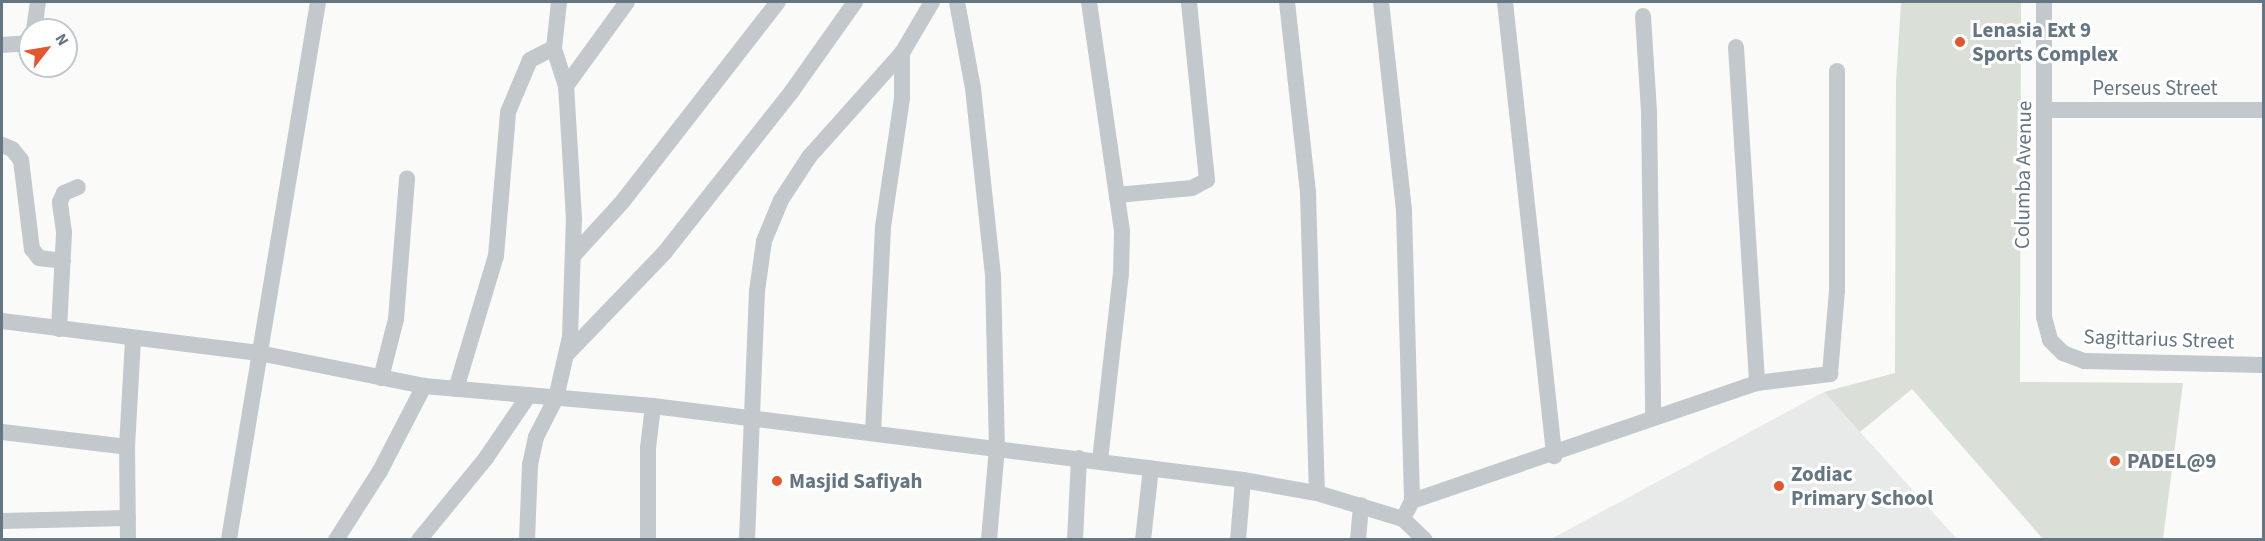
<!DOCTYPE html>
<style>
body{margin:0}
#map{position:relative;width:2265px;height:541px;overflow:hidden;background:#fafaf8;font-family:"Source Sans 3",sans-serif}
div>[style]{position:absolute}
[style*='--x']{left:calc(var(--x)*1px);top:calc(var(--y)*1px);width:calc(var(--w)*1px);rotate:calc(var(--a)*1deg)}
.built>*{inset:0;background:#e8e9e9}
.green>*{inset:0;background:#dadfd7}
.street>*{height:16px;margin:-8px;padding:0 8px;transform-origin:8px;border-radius:8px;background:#c3c8cc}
.dots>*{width:16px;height:16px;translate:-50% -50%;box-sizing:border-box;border:3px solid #fff;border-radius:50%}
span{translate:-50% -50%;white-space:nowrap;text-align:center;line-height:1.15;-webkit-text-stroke:6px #fff;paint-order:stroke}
.poi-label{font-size:21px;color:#657683;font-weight:700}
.left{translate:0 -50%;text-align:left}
.street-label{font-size:21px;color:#657683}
.frame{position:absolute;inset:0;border:3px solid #657683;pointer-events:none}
.north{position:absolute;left:18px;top:18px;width:60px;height:60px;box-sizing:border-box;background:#fff;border:2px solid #c1c8cd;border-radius:50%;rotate:59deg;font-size:16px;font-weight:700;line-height:24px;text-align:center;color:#657683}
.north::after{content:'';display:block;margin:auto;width:21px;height:27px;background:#e4572e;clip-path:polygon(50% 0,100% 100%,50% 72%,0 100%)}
</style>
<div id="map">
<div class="built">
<i style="clip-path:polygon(1824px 392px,1957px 539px,1551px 539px)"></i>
</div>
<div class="green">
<i style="clip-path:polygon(1901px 2px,2021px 2px,2020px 382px,2183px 383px,2163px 539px,2043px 539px,1912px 389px,1860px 432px,1824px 392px,1895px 373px,1896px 82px)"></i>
</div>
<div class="street">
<i style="--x:957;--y:2;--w:87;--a:79.5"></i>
<i style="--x:973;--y:88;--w:188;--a:83.9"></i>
<i style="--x:993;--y:275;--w:173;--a:88.7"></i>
<i style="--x:997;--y:448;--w:92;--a:95"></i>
<i style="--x:1089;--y:2;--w:232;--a:81.8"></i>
<i style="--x:1122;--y:232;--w:41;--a:91.4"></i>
<i style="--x:1121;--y:273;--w:189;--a:96.4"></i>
<i style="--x:1287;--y:2;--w:192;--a:83.7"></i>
<i style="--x:1308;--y:193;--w:300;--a:88.3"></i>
<i style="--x:1381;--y:2;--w:211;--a:83.7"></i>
<i style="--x:1404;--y:212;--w:289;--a:88.4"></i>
<i style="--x:1412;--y:501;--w:11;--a:117"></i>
<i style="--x:1505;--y:2;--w:457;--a:83.8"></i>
<i style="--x:2044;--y:2;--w:315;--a:90"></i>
<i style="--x:2044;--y:317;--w:24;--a:75"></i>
<i style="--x:2050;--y:340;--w:18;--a:45"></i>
<i style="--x:2063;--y:353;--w:22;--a:21"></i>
<i style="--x:2084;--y:361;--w:180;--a:1.3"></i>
<i style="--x:1643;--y:16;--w:96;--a:86.4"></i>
<i style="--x:1649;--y:112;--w:304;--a:89.2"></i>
<i style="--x:34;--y:30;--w:28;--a:-82"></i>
<i style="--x:2;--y:45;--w:28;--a:-4"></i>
<i style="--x:1736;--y:47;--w:337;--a:86.4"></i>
<i style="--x:566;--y:86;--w:104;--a:-54"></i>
<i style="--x:2047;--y:110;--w:217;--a:0"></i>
<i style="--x:2;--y:145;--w:11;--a:22"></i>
<i style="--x:12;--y:149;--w:14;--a:51"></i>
<i style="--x:21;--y:160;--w:90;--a:83"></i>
<i style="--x:32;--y:249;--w:11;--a:52"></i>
<i style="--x:39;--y:258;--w:24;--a:7"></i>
<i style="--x:1117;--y:195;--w:75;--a:-5.3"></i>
<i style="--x:1192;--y:188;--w:17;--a:-28"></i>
<i style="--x:1207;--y:180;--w:179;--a:-95.8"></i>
<i style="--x:573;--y:256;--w:74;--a:-47.7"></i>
<i style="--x:623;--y:201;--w:252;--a:-52.1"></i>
<i style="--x:2;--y:321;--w:259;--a:7.1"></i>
<i style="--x:259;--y:353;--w:168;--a:11.3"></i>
<i style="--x:424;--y:386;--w:230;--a:5"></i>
<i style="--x:653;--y:406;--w:595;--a:7.15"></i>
<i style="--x:1243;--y:480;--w:75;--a:10"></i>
<i style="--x:1317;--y:493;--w:90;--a:16.8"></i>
<i style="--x:1403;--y:519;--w:30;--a:44"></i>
<i style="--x:59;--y:329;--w:97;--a:-87"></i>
<i style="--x:64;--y:232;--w:30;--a:-98"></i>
<i style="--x:60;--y:202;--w:10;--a:-66"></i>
<i style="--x:64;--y:193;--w:15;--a:-23"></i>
<i style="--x:567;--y:354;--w:141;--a:-46.1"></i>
<i style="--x:665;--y:252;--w:205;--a:-51.7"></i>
<i style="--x:792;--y:91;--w:109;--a:-54.7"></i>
<i style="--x:381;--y:378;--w:61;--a:-75.7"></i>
<i style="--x:396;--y:319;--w:141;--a:-85.5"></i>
<i style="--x:456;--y:389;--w:139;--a:-73.3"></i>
<i style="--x:496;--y:256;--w:144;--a:-85.2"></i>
<i style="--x:508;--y:112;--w:56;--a:-67.1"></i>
<i style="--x:530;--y:60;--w:27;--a:-27"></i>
<i style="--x:2;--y:432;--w:126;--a:6.8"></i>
<i style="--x:873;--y:432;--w:205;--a:-87.2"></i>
<i style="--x:883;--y:227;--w:130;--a:-81.6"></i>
<i style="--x:902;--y:98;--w:45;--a:-90"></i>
<i style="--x:1412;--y:501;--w:365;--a:-18.9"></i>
<i style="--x:1757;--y:383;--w:74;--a:-7"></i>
<i style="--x:1830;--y:374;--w:83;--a:-85.2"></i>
<i style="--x:1837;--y:291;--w:220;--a:-90"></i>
<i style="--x:2;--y:521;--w:126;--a:-1.4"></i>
<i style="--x:229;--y:539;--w:544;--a:-80.59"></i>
<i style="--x:128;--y:540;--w:93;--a:-90.6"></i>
<i style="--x:127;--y:447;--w:109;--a:-86.8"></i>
<i style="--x:336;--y:540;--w:82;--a:-57.5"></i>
<i style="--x:380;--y:471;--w:96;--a:-62.6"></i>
<i style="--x:419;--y:540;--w:106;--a:-50.7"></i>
<i style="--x:486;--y:458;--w:76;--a:-55.7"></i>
<i style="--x:527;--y:540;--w:75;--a:-87.7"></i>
<i style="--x:530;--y:465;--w:29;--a:-78"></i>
<i style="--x:536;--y:437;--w:44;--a:-62.9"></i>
<i style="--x:556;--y:398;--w:63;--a:-77.1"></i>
<i style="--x:570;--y:337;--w:118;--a:-88.1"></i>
<i style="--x:574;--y:219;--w:133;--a:-93.4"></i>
<i style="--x:566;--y:86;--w:40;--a:-108"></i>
<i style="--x:554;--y:48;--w:46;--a:-83.8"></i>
<i style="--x:648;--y:540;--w:92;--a:-90"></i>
<i style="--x:648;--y:448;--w:42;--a:-83.2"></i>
<i style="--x:747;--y:540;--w:249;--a:-87.7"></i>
<i style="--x:757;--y:291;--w:50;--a:-82"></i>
<i style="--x:764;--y:241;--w:44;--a:-67.5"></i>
<i style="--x:781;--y:200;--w:51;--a:-56.9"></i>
<i style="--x:809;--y:157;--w:140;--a:-48.2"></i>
<i style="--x:902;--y:53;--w:59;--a:-59.5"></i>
<i style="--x:1075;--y:540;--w:82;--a:-87.2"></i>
<i style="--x:1143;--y:540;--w:72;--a:-83.7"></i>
<i style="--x:1238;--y:540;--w:60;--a:-85.2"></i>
<i style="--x:1358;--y:540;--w:35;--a:-85"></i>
</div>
<div class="dots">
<i style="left:1960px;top:42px;background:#e4572e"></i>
<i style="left:2115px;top:461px;background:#e4572e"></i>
<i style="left:777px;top:481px;background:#e4572e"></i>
<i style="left:1779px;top:486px;background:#e4572e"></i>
</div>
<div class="poi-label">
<span class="left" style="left:1972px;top:42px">Lenasia Ext 9<br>Sports Complex</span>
<span class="left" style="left:2127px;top:461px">PADEL@9</span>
<span class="left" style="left:1791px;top:486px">Zodiac<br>Primary School</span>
<span class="left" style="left:789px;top:481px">Masjid Safiyah</span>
</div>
<div class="street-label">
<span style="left:2155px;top:88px">Perseus Street</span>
<span style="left:2023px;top:175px;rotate:-89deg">Columba Avenue</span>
<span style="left:2159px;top:339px;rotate:2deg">Sagittarius Street</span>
</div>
<div class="frame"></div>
<div class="north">N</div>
</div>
